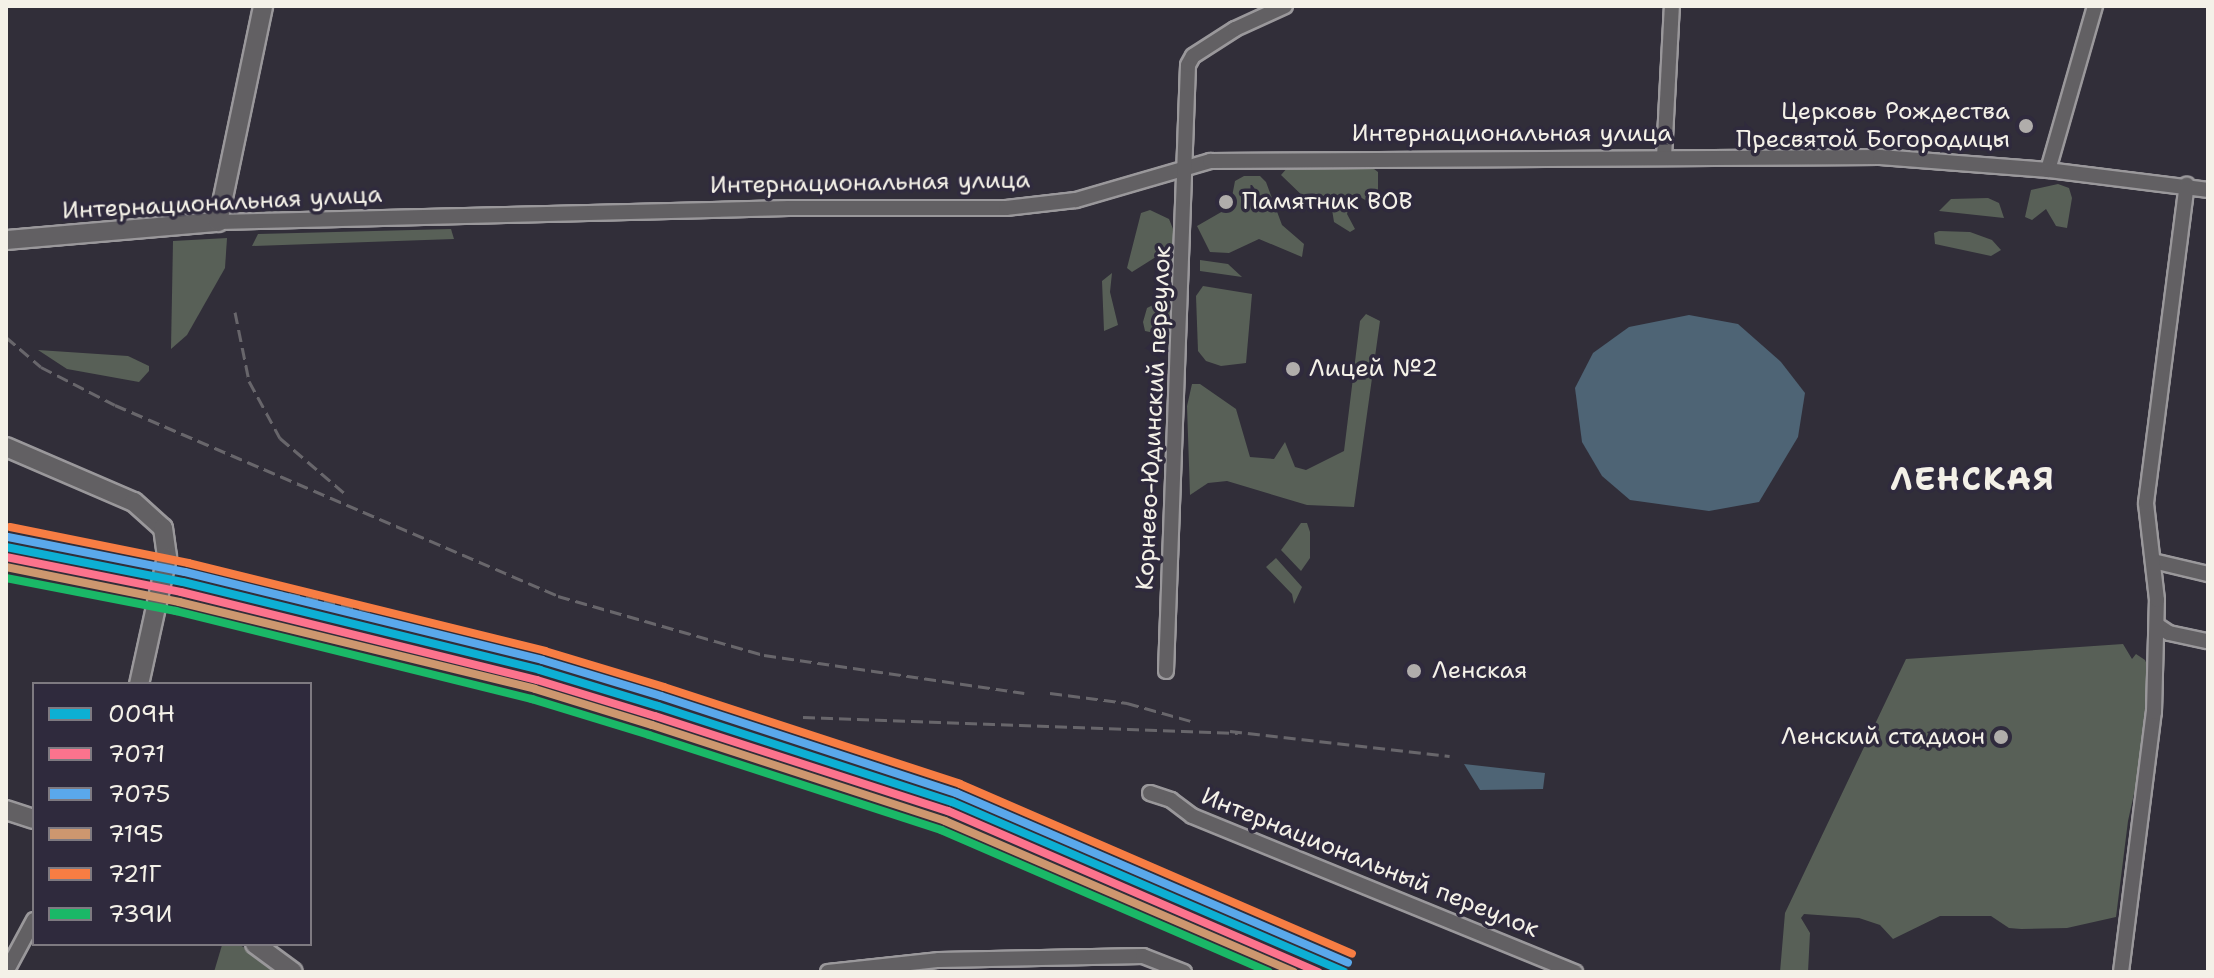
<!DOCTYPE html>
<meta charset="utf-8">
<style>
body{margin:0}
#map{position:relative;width:2214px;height:978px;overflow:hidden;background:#312e39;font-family:"Shantell Sans",sans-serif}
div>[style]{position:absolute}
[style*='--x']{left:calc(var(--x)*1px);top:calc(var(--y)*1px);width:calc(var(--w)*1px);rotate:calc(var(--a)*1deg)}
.green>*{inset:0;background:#586057}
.water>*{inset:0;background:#4e6475}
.roads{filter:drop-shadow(2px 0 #9a989b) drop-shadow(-2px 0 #9a989b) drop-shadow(0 2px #9a989b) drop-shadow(0 -2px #9a989b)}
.minor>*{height:14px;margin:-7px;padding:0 7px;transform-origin:7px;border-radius:7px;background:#626063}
.major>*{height:18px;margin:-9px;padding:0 9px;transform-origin:9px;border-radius:9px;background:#626063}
.rail>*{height:3px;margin-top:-1.5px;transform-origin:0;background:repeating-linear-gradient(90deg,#68666b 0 12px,transparent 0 18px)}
.rail-1>*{height:8px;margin:-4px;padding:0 4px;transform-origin:4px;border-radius:4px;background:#0dafd3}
.rail-2>*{height:8px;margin:-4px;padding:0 4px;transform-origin:4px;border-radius:4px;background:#fc738d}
.rail-3>*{height:8px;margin:-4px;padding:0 4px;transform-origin:4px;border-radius:4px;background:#5aa8eb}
.rail-4>*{height:8px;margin:-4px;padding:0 4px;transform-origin:4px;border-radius:4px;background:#cd976f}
.rail-5>*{height:8px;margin:-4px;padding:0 4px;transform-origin:4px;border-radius:4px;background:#f77d43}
.rail-6>*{height:8px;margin:-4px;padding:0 4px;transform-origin:4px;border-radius:4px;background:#1ab867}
.dots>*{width:22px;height:22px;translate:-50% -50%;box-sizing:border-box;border:4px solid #2f2a3d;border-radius:50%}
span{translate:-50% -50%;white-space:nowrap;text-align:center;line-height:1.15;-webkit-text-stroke:7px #2f2a3d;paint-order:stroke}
.poi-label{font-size:24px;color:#f4f1e8}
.right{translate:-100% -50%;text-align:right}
.left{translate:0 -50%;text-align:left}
.street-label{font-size:24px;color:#f4f1e8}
.district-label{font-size:32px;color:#f4f1e8;font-weight:700;letter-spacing:2px}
.frame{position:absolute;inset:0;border:8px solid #f4f1e8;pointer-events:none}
.legend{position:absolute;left:32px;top:682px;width:280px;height:264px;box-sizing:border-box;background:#2f2a3d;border:2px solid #7e7a81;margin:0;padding:10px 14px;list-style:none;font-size:24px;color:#f4f1e8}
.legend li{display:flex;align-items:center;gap:16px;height:40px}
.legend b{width:40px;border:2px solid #7e7a81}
</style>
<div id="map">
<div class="green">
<i style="clip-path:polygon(1370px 166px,1378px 172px,1378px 200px,1376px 206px,1360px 197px,1350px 203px,1347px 214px,1355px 229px,1350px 232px,1334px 222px,1330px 197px,1315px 195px,1309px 202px,1281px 175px,1288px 167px)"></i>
<i style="clip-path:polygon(1244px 176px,1260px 176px,1266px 182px,1282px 225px,1304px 244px,1302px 257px,1259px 239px,1229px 253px,1210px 252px,1197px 226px,1230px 207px,1235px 181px)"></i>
<i style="clip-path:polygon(2058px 184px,2069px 188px,2072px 198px,2067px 228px,2056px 226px,2046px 209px,2032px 220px,2025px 217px,2031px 190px)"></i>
<i style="clip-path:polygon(1988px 198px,1999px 203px,2004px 218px,1939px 211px,1951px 199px)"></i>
<i style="clip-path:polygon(1150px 210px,1169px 219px,1178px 241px,1174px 333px,1169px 336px,1145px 331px,1143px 322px,1147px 308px,1169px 297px,1173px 262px,1159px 255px,1132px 272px,1127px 268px,1141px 213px)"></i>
<i style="clip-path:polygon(451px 229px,454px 239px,252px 246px,258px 234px)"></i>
<i style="clip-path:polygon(1939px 231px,1970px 232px,1992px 240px,2001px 250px,1991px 256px,1935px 244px,1934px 233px)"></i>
<i style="clip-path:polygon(227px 238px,225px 268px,187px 335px,171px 349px,173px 241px)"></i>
<i style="clip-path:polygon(1200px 260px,1228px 264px,1242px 277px,1200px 271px)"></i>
<i style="clip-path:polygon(1112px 273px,1110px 292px,1118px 325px,1104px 331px,1102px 281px)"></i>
<i style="clip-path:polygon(1203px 286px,1252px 294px,1246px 363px,1221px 366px,1206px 361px,1198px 351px,1196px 296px)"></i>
<i style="clip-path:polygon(1366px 314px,1380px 321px,1354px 507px,1307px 505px,1227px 481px,1208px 483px,1190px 495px,1187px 406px,1192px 384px,1200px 384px,1236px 409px,1250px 457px,1274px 459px,1285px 442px,1295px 467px,1306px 470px,1344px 451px,1360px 321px)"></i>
<i style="clip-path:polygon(38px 350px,128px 356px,149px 366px,149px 371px,139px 382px,67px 369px)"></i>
<i style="clip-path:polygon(1301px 523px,1307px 523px,1310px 532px,1310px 558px,1301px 571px,1281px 550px)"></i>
<i style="clip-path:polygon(1276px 558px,1302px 587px,1294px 604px,1292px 594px,1266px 567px)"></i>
<i style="clip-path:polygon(2123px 644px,2132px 659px,2136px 654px,2145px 660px,2150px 672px,2146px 740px,2128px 821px,2116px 917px,2067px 928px,2021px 929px,2009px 928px,1991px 916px,1940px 916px,1893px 939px,1880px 925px,1859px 918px,1804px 914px,1801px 918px,1810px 933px,1808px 972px,1780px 972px,1785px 913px,1906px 659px)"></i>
<i style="clip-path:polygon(232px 944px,239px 944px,278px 972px,214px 972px,222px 945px)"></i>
</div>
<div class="water">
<i style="clip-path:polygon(1689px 315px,1738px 324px,1781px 362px,1805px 393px,1798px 437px,1759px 502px,1709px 511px,1630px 500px,1602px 476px,1582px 442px,1575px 388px,1593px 353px,1629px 327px)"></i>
<i style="clip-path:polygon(1464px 764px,1545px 773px,1543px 789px,1480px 790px)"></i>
</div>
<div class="roads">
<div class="minor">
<i style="--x:1664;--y:157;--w:151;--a:-87"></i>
<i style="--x:2048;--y:170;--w:171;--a:-74"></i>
<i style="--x:218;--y:222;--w:571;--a:-1.4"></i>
<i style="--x:789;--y:208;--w:217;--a:0"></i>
<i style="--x:1006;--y:208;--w:70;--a:-6.5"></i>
<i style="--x:1076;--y:200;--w:140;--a:-16.2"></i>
<i style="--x:1210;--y:161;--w:670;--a:-0.34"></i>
<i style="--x:1880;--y:157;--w:169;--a:4.4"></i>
<i style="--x:2048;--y:170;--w:161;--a:7.1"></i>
<i style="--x:2153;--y:561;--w:57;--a:13.3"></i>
<i style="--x:2157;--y:625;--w:14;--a:34"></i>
<i style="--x:2169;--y:633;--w:40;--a:12"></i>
<i style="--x:1166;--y:671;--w:606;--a:-87.92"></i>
<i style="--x:1188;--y:65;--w:10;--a:-61"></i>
<i style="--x:1193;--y:56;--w:50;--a:-32.7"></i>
<i style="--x:1235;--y:29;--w:55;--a:-24.7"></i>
<i style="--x:1150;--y:793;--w:22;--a:18"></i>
<i style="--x:1171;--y:800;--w:26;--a:37"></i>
<i style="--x:1192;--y:816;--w:414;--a:22.2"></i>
<i style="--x:6;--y:972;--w:59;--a:-61.7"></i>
<i style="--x:828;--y:972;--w:112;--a:-6.2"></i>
<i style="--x:939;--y:960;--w:204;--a:-1.1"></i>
<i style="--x:1143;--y:956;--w:44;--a:21.3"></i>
<i style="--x:2121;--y:972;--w:262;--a:-82.8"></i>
<i style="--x:2154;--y:712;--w:112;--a:-88.5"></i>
<i style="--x:2157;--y:600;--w:98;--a:-96.5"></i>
<i style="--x:2146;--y:503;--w:321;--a:-82.7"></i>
</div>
<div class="major">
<i style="--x:6;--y:240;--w:213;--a:-4.9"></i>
<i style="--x:218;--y:222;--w:221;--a:-78.2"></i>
<i style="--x:6;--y:447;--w:139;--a:23.3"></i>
<i style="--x:134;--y:502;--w:39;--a:42"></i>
<i style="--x:163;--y:528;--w:29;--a:82"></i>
<i style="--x:167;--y:557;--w:130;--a:102.4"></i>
<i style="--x:6;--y:810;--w:29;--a:18"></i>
<i style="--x:255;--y:944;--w:47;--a:36.4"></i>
</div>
</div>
<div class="rail">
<i style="--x:235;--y:312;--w:70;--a:78.5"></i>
<i style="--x:249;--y:381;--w:65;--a:61.5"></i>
<i style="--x:280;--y:438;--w:89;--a:40.5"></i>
<i style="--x:6;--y:337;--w:46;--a:40.6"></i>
<i style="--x:41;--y:367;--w:83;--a:27.2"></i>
<i style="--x:115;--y:405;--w:482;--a:23.3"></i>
<i style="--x:558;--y:596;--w:214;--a:16"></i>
<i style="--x:764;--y:655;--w:263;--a:8.3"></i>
<i style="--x:6;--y:537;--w:373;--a:11.4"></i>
<i style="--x:1050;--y:693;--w:78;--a:7.4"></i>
<i style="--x:1127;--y:703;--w:66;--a:15.7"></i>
<i style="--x:803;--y:717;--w:435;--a:2.1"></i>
<i style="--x:1230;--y:731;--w:221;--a:6.5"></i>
</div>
<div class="rail-1">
<i style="--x:6;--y:547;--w:180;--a:11.2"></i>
<i style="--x:183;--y:582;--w:368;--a:13.8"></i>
<i style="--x:540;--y:670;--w:123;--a:17"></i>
<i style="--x:658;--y:706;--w:309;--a:18.1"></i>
<i style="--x:952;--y:802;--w:427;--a:23.4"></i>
</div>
<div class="rail-2">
<i style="--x:6;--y:557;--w:178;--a:11.3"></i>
<i style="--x:181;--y:592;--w:367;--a:13.9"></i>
<i style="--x:537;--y:680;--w:123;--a:17"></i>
<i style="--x:655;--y:716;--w:308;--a:18"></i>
<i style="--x:948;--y:811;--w:404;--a:23.5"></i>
</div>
<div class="rail-3">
<i style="--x:8;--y:537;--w:180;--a:11.2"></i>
<i style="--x:185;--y:572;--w:368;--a:13.8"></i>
<i style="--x:542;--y:660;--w:124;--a:16.8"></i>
<i style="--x:661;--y:696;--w:311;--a:18.2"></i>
<i style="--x:956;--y:793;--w:427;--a:23.4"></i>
</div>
<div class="rail-4">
<i style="--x:6;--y:567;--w:177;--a:11.4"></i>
<i style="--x:179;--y:602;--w:366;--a:13.7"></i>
<i style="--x:535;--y:689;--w:122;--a:17.1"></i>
<i style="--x:652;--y:725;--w:308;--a:18.1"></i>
<i style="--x:945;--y:821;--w:380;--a:23.4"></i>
</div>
<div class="rail-5">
<i style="--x:10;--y:527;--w:182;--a:11.4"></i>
<i style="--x:188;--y:563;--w:368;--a:13.8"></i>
<i style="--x:545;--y:651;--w:124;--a:16.8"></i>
<i style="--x:664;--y:687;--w:311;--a:18.1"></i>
<i style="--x:960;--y:784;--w:427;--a:23.4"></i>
</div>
<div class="rail-6">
<i style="--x:6;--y:578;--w:173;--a:11"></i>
<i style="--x:176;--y:611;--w:367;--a:13.9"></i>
<i style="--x:532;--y:699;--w:122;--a:17.1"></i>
<i style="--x:649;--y:735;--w:307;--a:18"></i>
<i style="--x:941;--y:830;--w:357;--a:23.4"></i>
</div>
<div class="dots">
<i style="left:2026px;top:126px;background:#b0adab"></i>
<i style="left:1226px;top:202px;background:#b0adab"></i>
<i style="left:1293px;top:369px;background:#b0adab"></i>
<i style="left:1414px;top:671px;background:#b0adab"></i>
<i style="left:2001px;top:737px;background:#b0adab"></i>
</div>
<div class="poi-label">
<span class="right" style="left:2010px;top:126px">Церковь Рождества<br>Пресвятой Богородицы</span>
<span class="left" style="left:1242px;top:202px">Памятник ВОВ</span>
<span class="left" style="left:1309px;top:369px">Лицей №2</span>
<span class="left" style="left:1432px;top:671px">Ленская</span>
<span class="right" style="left:1985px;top:737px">Ленский стадион</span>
</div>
<div class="street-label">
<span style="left:1512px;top:134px">Интернациональная улица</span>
<span style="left:870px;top:183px;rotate:-1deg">Интернациональная улица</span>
<span style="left:222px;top:203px;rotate:-3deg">Интернациональная улица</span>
<span style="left:1154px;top:418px;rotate:-87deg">Корнево-Юдинский переулок</span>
<span style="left:1370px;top:863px;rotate:22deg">Интернациональный переулок</span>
</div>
<div class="district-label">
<span style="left:1973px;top:479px">ЛЕНСКАЯ</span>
</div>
<div class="frame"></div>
<ul class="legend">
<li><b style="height:10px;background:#0dafd3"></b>009Н</li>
<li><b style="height:10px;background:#fc738d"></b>7071</li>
<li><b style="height:10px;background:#5aa8eb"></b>7075</li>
<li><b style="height:10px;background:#cd976f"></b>7195</li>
<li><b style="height:10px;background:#f77d43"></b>721Г</li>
<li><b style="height:10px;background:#1ab867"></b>739И</li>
</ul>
</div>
